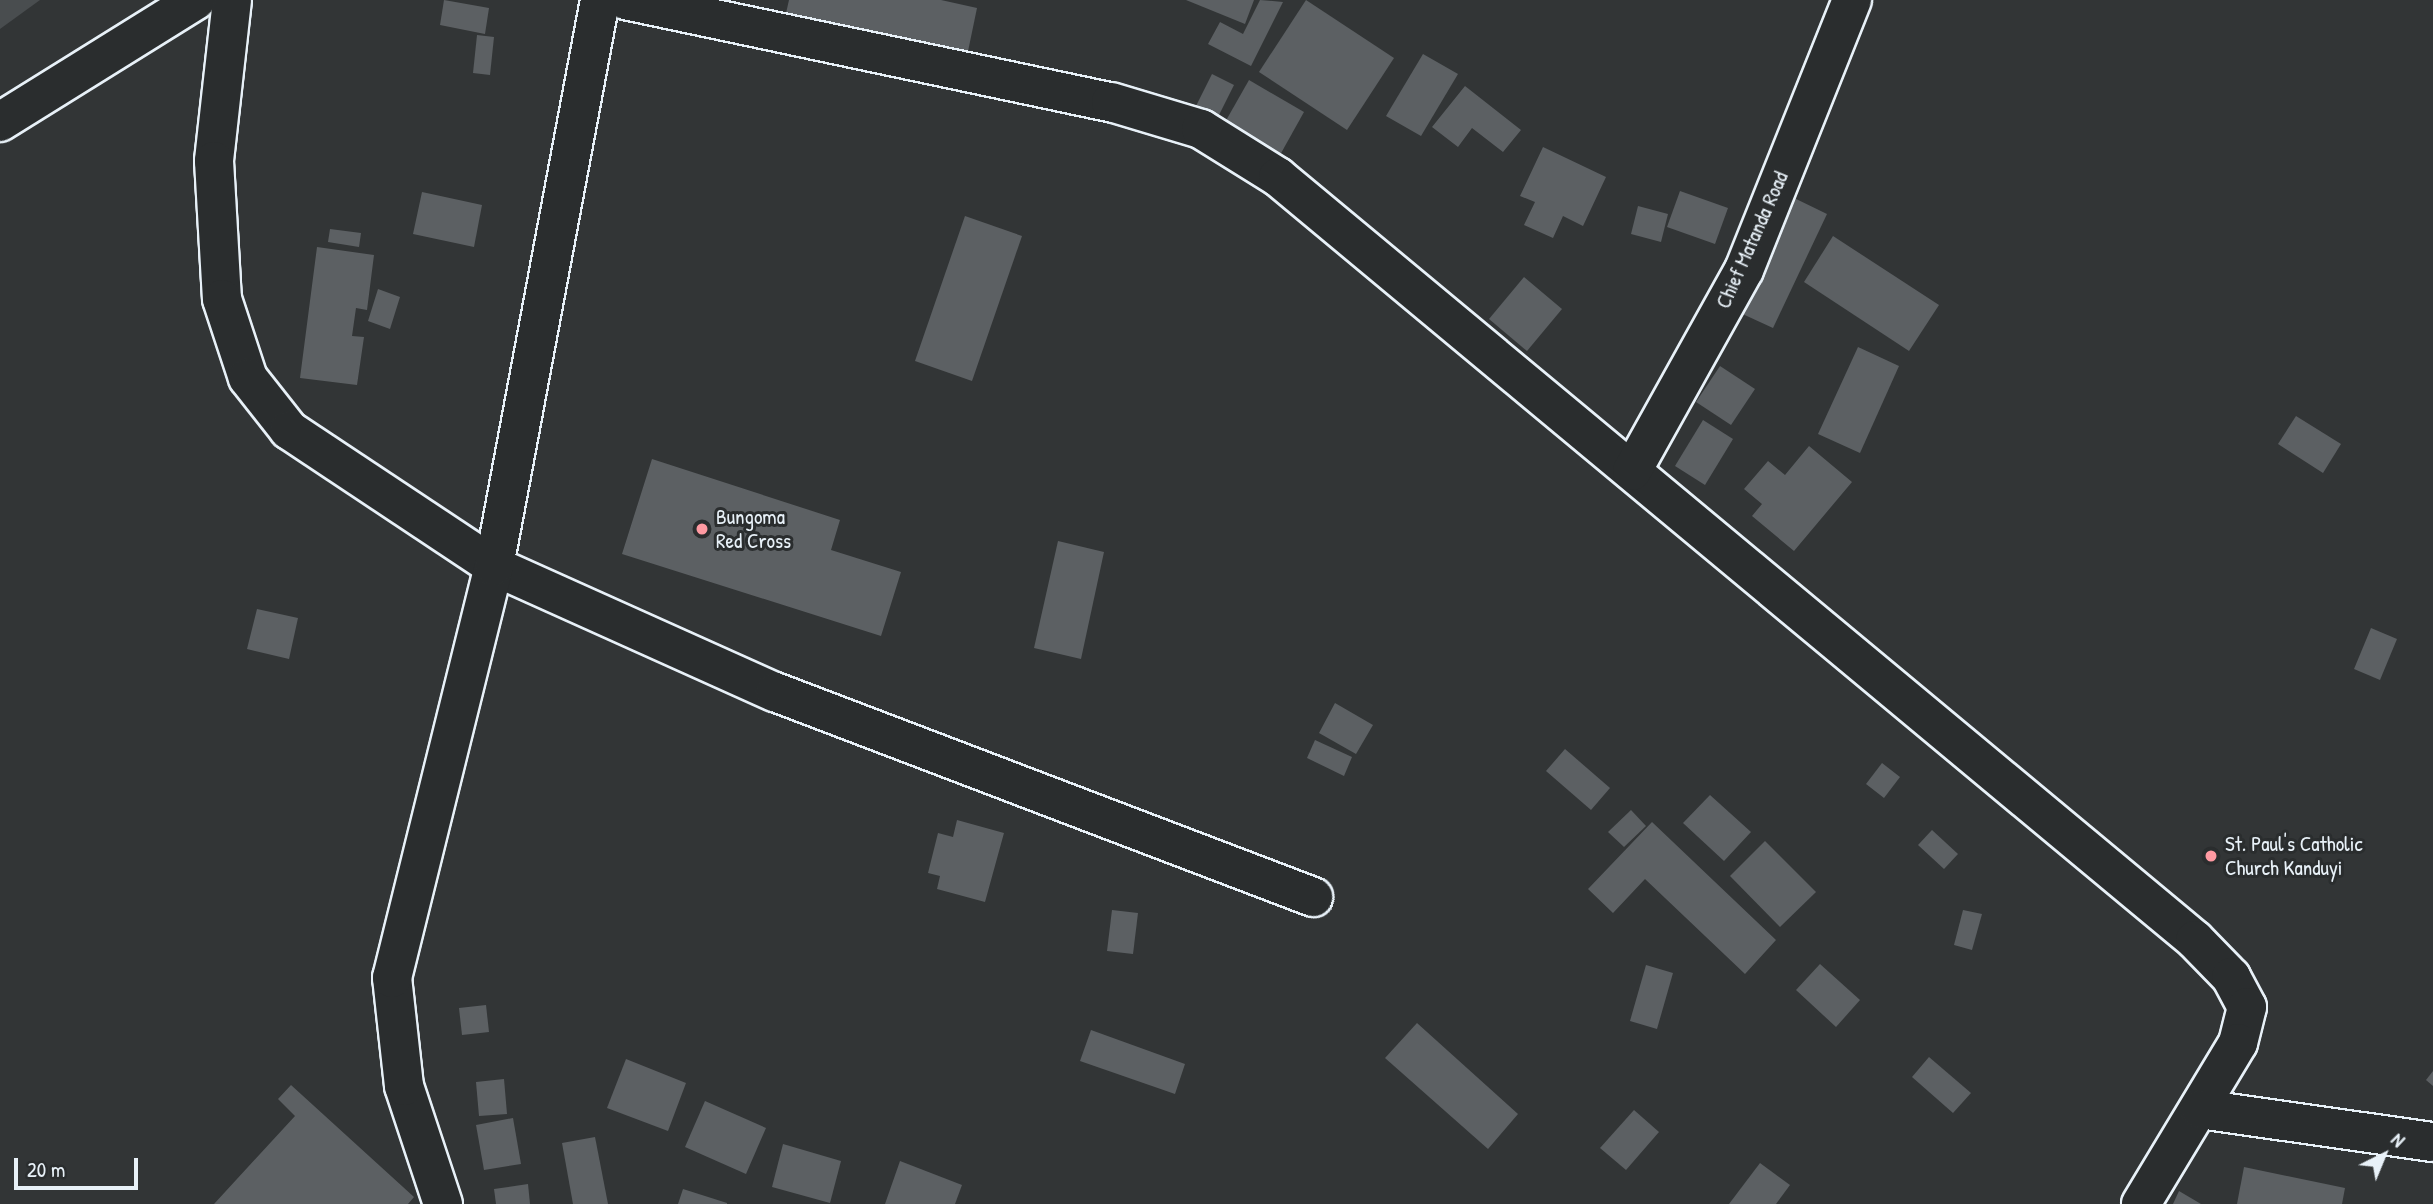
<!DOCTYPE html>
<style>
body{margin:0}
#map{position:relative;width:2433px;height:1204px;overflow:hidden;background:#323536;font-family:"Patrick Hand",sans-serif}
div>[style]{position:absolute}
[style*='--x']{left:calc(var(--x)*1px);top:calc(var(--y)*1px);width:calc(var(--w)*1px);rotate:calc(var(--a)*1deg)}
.green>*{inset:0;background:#494d4f}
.building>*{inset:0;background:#5c6063}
.roads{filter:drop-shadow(2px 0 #e8f1f8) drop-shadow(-2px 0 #e8f1f8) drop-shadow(0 2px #e8f1f8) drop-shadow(0 -2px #e8f1f8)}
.street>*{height:38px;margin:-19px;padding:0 19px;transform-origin:19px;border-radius:19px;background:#2a2d2e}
.dots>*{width:19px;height:19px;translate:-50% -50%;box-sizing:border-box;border:4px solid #2a2d2e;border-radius:50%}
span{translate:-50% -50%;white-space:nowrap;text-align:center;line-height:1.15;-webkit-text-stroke:6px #2a2d2e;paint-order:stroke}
.street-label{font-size:21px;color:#e8f1f8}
.poi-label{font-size:21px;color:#e8f1f8}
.left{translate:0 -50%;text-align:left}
.north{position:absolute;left:2349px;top:1120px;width:70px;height:70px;-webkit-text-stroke:5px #2a2d2e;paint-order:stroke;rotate:43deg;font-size:19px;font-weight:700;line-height:28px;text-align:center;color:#e8f1f8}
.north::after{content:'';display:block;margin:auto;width:24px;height:32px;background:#e8f1f8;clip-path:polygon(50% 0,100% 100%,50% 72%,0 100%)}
.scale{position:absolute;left:14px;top:1158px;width:124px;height:32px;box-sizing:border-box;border:4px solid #e8f1f8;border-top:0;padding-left:9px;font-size:21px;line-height:24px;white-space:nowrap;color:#e8f1f8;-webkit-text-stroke:5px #2a2d2e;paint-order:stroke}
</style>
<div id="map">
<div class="green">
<i style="clip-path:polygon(0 0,40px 0,0 29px)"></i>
</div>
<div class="building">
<i style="clip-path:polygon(444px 0,489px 8px,485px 34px,440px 25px)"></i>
<i style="clip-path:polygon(789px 0,941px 0,977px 8px,966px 61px,784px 22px)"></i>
<i style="clip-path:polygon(1186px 0,1254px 0,1245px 24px)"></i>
<i style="clip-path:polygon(1260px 0,1283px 2px,1251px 66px,1208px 44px,1220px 22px,1243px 34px)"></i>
<i style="clip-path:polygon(1306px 0,1394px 58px,1347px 130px,1259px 72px)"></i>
<i style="clip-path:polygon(477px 35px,494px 37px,490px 75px,473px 73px)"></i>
<i style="clip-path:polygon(1423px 54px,1458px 74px,1421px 136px,1386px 116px)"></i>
<i style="clip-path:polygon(1212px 74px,1234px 85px,1218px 117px,1196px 106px)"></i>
<i style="clip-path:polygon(1249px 80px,1304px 112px,1280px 155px,1224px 124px)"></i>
<i style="clip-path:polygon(1465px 86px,1521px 130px,1503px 152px,1472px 128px,1458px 147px,1432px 127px)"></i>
<i style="clip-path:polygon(1543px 147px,1606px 177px,1583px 226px,1563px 216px,1553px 238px,1524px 225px,1535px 202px,1520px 196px)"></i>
<i style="clip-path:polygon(1680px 191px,1728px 208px,1715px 244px,1667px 227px)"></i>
<i style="clip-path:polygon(422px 192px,482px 205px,474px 247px,413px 234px)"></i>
<i style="clip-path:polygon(1790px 196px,1827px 214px,1773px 328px,1736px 311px)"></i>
<i style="clip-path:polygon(1638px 206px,1668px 214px,1661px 242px,1631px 234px)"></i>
<i style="clip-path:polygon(965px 216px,1022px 236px,972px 381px,915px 361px)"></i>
<i style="clip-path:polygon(330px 229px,361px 233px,359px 247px,328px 242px)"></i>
<i style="clip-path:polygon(1833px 236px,1939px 305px,1909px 351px,1804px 282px)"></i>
<i style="clip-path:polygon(317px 247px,374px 255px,367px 310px,356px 308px,352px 336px,364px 337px,357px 385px,300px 378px)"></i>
<i style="clip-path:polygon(1524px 277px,1562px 309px,1527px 351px,1489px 319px)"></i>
<i style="clip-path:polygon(378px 289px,400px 297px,390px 329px,368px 321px)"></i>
<i style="clip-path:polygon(1858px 347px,1899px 366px,1860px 453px,1818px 434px)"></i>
<i style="clip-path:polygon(1720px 366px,1755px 389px,1731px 425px,1696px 402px)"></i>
<i style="clip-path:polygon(2296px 416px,2341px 444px,2323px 473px,2278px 444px)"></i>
<i style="clip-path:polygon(1703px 420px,1733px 439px,1705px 485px,1675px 466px)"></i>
<i style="clip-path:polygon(1809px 446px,1852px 482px,1794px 551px,1752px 516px,1762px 504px,1744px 489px,1768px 461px,1785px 475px)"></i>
<i style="clip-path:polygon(652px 459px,840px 520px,831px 550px,901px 572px,881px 636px,622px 554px)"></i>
<i style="clip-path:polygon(1058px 541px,1104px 552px,1081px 659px,1034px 648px)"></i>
<i style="clip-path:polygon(257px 609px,298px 618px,289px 659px,247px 649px)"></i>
<i style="clip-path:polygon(2371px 628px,2397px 639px,2380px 680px,2354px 669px)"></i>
<i style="clip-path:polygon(1335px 703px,1373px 725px,1356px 754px,1319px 733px)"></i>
<i style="clip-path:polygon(1315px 740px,1352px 757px,1344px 776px,1307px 758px)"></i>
<i style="clip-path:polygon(1565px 749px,1610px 788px,1591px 810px,1546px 771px)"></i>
<i style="clip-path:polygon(1882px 763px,1900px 777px,1884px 798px,1866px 784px)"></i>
<i style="clip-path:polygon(1710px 795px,1751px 832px,1724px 861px,1683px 823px)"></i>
<i style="clip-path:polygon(1631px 810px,1646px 826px,1624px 847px,1608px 832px)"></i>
<i style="clip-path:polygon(957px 820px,1004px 833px,985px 902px,937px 889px,940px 876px,928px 873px,938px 833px,953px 837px)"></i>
<i style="clip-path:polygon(1652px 822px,1776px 940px,1745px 974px,1645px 879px,1613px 913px,1588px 889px)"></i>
<i style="clip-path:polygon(1932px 830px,1958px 854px,1944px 869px,1918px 845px)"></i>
<i style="clip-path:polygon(1765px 841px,1816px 892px,1780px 927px,1730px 876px)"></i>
<i style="clip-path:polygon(1112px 910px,1138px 913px,1133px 954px,1107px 951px)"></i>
<i style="clip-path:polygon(1963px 910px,1982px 914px,1972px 950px,1954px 945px)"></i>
<i style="clip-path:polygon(1820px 964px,1860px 1000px,1836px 1027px,1796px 990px)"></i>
<i style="clip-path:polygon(1646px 965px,1673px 973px,1657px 1029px,1630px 1021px)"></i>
<i style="clip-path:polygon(486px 1005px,489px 1032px,462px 1035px,459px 1008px)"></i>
<i style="clip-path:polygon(1417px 1023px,1518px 1114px,1488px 1149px,1385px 1058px)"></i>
<i style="clip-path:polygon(1091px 1030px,1185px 1064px,1175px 1094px,1080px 1061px)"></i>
<i style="clip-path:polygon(1929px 1057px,1971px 1093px,1953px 1113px,1912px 1077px)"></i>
<i style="clip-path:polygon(626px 1059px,686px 1083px,668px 1131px,607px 1108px)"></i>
<i style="clip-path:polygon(2433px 1071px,2433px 1086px,2426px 1080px)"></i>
<i style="clip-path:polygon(504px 1079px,507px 1114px,479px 1116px,476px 1082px)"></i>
<i style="clip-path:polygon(291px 1085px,414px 1197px,408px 1204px,214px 1204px,295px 1116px,278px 1099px)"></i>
<i style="clip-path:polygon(705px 1101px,766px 1128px,746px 1174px,685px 1147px)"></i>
<i style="clip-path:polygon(1634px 1110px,1659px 1132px,1626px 1170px,1600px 1148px)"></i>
<i style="clip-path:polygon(513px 1118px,521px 1164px,484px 1170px,476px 1125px)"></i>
<i style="clip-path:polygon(595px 1137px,608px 1204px,573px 1204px,562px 1143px)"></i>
<i style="clip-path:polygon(783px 1144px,841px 1161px,830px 1203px,772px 1187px)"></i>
<i style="clip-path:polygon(900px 1161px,962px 1185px,955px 1204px,885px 1204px)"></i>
<i style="clip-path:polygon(1760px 1163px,1790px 1185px,1776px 1204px,1729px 1204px)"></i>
<i style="clip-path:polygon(2244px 1167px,2345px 1188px,2342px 1204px,2237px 1204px)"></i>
<i style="clip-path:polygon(528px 1184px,530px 1204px,496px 1204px,494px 1189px)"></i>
<i style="clip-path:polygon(683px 1189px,727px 1203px,727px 1204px,678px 1204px)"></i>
<i style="clip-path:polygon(2179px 1191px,2201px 1204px,2173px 1204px)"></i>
</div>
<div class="roads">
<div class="street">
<i style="--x:232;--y:0;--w:162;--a:96.4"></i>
<i style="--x:214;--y:161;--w:138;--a:86.7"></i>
<i style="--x:222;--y:299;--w:83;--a:71.8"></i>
<i style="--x:248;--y:378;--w:66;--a:51.7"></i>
<i style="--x:289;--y:430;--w:246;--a:33.6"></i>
<i style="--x:494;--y:566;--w:308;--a:24.2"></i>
<i style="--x:775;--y:692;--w:576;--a:20.86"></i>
<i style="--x:625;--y:0;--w:497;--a:11.9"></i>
<i style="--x:1111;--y:102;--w:94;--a:16.7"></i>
<i style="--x:1201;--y:129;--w:91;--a:31.9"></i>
<i style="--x:1278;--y:177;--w:1193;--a:39.76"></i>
<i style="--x:2195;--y:940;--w:52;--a:45.8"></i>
<i style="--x:2231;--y:977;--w:34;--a:62"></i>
<i style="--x:2247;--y:1007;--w:37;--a:104"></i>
<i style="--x:2238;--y:1043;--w:188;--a:121.1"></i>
<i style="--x:0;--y:122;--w:231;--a:-31.9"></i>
<i style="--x:1632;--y:471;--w:230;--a:-60.9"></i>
<i style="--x:1744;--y:270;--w:291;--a:-68.2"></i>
<i style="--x:2200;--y:1109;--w:235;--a:8.1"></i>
<i style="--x:443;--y:1204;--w:124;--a:-108.3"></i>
<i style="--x:404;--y:1086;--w:109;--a:-96.3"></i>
<i style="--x:392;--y:978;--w:424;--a:-76.1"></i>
<i style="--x:494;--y:566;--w:576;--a:-79.39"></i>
</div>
</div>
<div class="dots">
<i style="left:702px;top:529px;background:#ff9aa2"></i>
<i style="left:2211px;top:856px;background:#ff9aa2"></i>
</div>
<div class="street-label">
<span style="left:1752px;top:240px;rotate:-66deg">Chief Matanda Road</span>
</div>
<div class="poi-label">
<span class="left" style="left:716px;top:529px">Bungoma<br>Red Cross</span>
<span class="left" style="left:2225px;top:856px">St. Paul's Catholic<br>Church Kanduyi</span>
</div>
<div class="north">N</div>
<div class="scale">20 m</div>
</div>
